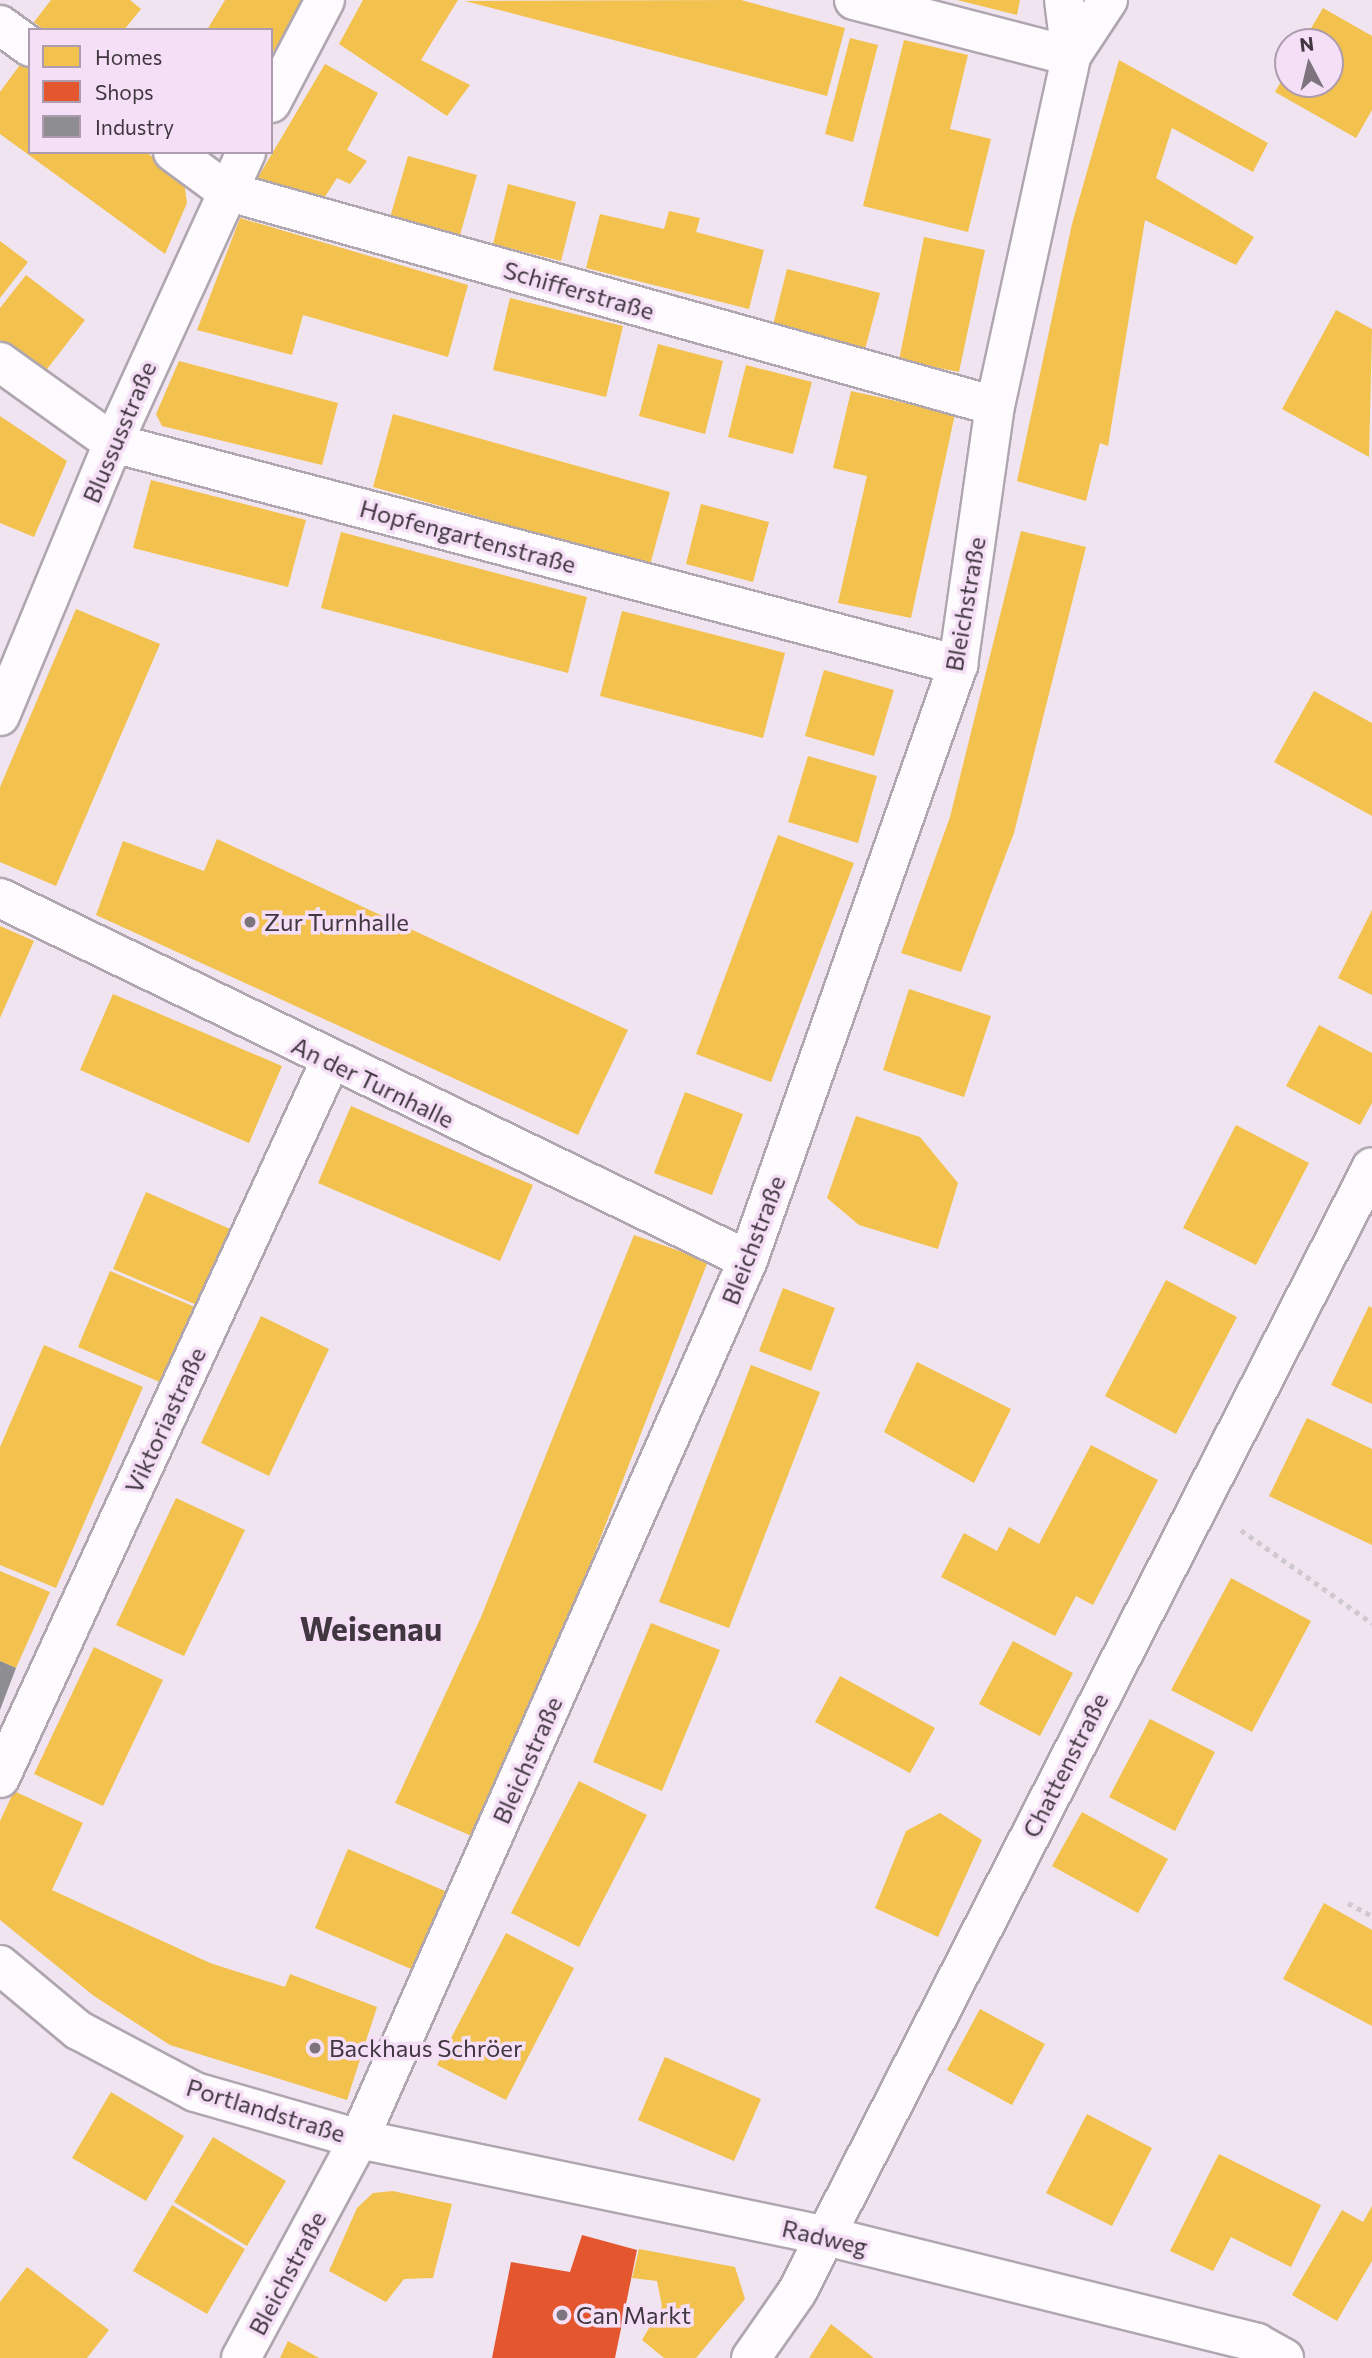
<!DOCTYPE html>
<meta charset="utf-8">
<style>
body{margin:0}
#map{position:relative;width:1372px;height:2358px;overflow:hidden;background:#f0e4f1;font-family:Commissioner,sans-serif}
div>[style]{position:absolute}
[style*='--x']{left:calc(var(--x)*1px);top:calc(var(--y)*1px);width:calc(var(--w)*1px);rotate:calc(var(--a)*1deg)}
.homes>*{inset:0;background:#f2c14e}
.shops>*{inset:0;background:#e4572e}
.industry>*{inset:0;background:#8d8d92}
.path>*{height:4.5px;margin-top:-2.25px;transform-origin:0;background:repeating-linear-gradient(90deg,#cfcacf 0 5px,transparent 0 10px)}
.roads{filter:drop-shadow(2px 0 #afa6b0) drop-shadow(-2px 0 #afa6b0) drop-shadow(0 2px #afa6b0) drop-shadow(0 -2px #afa6b0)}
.street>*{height:38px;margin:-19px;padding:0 19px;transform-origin:19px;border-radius:19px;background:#fdfbfd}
.dots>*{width:19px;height:19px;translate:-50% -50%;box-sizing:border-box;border:4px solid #f5dff6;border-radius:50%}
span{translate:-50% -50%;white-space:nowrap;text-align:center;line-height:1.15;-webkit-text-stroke:7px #f5dff6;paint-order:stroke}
.street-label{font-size:24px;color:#403740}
.poi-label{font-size:24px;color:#403740}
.left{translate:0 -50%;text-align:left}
.district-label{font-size:32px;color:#403740;font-weight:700}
.legend{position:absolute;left:28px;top:28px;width:245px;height:126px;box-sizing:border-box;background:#f5dff6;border:2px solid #ad9cad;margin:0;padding:9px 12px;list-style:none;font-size:21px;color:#403740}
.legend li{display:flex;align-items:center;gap:14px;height:35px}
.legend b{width:35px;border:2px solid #ad9cad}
.north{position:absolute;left:1274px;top:28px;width:70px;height:70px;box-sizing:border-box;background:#f5dff6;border:2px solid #ad9cad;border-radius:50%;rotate:353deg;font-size:19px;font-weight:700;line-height:28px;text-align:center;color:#403740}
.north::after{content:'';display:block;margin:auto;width:24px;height:32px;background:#7e747e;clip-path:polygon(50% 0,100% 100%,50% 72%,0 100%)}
</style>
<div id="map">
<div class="homes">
<i style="clip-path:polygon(51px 0,130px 0,141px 9px,124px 30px,44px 30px,34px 22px)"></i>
<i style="clip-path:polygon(225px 0,305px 0,271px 55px,271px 30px,207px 30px)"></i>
<i style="clip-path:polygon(363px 0,458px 0,421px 60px,470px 85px,447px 116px,339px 44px)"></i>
<i style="clip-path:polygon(741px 0,845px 28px,827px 96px,465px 1px)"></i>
<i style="clip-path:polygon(957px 0,1020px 0,1017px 15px)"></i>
<i style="clip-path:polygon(1323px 8px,1372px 36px,1372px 110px,1356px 138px,1275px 92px,1288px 69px,1288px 84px,1330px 84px,1330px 42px,1303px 42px)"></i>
<i style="clip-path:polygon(850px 38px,878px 45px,853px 142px,825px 134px)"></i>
<i style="clip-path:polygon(904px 40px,968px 55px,950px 129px,991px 139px,968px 232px,863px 206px)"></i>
<i style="clip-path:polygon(1119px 60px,1268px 143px,1253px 172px,1172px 128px,1156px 178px,1254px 237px,1236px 265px,1145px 220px,1108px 446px,1100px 443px,1086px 501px,1017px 481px,1072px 224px)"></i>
<i style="clip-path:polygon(22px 62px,30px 68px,30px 152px,146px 152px,184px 181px,187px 203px,165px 254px,0 134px,0 92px)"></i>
<i style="clip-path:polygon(325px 64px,378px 93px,347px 150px,367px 161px,350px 184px,337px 178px,324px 198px,257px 179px)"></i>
<i style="clip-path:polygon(408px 156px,477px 175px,458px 242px,389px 221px)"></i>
<i style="clip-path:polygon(508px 184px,576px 202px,561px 261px,493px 244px)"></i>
<i style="clip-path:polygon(669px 211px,700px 218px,696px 232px,764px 250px,749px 309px,586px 268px,600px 214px,664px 229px)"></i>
<i style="clip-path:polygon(240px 218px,468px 285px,448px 357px,303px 315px,292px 355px,197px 330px)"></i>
<i style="clip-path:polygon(924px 237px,985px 250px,959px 372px,899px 360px)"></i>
<i style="clip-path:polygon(0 241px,28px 262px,0 298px)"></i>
<i style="clip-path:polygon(787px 269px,880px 293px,863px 357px,771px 333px)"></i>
<i style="clip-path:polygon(26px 275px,85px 320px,44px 373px,0 340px,0 308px)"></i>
<i style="clip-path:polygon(510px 298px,623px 326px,606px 397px,493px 370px)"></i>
<i style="clip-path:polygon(1336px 310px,1372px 329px,1369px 457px,1282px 409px)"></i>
<i style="clip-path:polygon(658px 344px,723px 361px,705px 434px,639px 416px)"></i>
<i style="clip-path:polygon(179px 361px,338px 403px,322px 465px,162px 426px,156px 414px)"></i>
<i style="clip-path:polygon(746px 365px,812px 382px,793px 454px,728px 437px)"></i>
<i style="clip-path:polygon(851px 391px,955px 414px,911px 618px,838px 603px,867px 476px,833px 468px)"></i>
<i style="clip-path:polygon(393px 414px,670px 492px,650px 565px,373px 487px)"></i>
<i style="clip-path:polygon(0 416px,67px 461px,34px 537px,0 523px)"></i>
<i style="clip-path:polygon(151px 480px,306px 520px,288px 587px,133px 548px)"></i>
<i style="clip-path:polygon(701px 504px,769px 522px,753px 582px,686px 564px)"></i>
<i style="clip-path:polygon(1021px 531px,1086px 547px,1014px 833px,961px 972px,901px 953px,950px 817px)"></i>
<i style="clip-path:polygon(341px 532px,587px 597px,568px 673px,321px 608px)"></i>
<i style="clip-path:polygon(76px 609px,160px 644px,56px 886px,0 862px,0 787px)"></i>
<i style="clip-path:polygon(622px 611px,785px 653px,763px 738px,600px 696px)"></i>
<i style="clip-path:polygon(824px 670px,894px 690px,874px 756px,805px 736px)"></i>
<i style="clip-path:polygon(1314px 691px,1372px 723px,1372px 816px,1274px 762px)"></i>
<i style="clip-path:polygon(808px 756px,877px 776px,858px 843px,788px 822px)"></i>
<i style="clip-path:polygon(778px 835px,854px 863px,771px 1082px,696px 1054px)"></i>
<i style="clip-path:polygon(217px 839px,628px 1030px,578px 1135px,96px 915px,123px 841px,204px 871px)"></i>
<i style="clip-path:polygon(1372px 910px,1372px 995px,1338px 978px)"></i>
<i style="clip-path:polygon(0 926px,34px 941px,0 1018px)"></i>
<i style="clip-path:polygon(909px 989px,991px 1016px,964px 1097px,883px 1070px)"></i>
<i style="clip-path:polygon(113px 994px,282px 1066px,249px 1143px,80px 1070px)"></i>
<i style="clip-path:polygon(1319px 1025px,1372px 1053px,1372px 1103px,1360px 1125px,1286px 1086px)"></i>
<i style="clip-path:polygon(685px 1092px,743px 1114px,712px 1195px,654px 1173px)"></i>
<i style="clip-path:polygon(351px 1106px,533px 1185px,500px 1261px,318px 1183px)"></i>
<i style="clip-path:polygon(856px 1116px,920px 1137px,958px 1183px,938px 1249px,859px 1225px,827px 1198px)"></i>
<i style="clip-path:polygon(1236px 1125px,1309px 1163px,1256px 1265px,1183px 1228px)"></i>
<i style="clip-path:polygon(146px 1192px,230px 1229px,197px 1305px,113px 1269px)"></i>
<i style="clip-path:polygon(634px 1235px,708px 1261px,558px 1647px,474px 1837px,395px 1803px,481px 1617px)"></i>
<i style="clip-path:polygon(110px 1271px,195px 1307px,162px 1383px,78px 1347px)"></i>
<i style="clip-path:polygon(1166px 1280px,1237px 1317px,1176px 1434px,1105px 1396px)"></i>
<i style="clip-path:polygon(783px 1288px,835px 1308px,811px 1371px,759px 1351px)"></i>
<i style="clip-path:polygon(1369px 1306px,1372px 1308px,1372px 1404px,1331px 1385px)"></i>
<i style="clip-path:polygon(261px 1316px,329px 1349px,269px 1476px,201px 1443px)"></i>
<i style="clip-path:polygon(44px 1345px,143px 1387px,56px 1588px,0 1565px,0 1447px)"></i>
<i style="clip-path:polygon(917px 1362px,1011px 1409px,974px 1483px,884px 1432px)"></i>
<i style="clip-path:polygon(751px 1365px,820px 1392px,729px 1628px,659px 1602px)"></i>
<i style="clip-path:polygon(1307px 1418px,1372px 1449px,1372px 1545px,1269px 1496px)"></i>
<i style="clip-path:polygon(1091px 1445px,1158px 1480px,1093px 1605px,1076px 1596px,1055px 1636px,941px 1577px,964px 1533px,997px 1551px,1009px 1527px,1039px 1544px)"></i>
<i style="clip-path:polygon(176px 1498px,245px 1530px,184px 1656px,116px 1625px)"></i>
<i style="clip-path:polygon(0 1571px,50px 1592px,16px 1668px,0 1661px)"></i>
<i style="clip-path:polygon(1231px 1578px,1311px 1621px,1252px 1732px,1171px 1690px)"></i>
<i style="clip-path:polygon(651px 1623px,720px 1650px,662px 1791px,593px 1762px)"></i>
<i style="clip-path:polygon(1013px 1641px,1073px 1673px,1040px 1736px,979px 1704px)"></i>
<i style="clip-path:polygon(94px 1647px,163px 1680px,103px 1806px,34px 1774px)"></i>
<i style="clip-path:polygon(840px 1676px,935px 1728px,910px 1773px,815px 1722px)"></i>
<i style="clip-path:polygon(1150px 1719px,1215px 1752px,1175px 1831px,1109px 1797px)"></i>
<i style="clip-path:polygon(579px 1781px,647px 1815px,579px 1947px,511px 1913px)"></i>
<i style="clip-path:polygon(14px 1791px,83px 1823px,52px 1890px,210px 1963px,285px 1987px,290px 1974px,377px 2007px,347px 2100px,170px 2045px,94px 1996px,0 1920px,0 1821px)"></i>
<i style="clip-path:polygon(1082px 1812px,1168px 1859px,1138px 1913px,1052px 1866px)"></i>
<i style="clip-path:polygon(940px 1813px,982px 1840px,938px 1937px,875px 1908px,906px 1831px)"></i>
<i style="clip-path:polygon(348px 1849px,445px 1891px,416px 1971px,315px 1928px)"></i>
<i style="clip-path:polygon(1324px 1903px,1372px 1930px,1372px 2026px,1283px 1979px)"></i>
<i style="clip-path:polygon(506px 1933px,574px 1968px,506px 2100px,437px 2065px)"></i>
<i style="clip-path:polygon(980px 2009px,1045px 2044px,1012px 2105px,947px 2070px)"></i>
<i style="clip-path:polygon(665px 2057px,761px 2099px,734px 2161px,638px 2120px)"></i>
<i style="clip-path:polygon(111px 2092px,184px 2136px,146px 2201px,72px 2158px)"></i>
<i style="clip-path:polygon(1087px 2114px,1152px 2148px,1112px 2226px,1046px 2193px)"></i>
<i style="clip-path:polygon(213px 2137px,286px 2181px,247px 2246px,174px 2202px)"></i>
<i style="clip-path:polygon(1219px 2154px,1321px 2205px,1291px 2267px,1231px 2237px,1213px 2271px,1170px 2251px)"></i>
<i style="clip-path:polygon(393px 2191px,452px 2204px,433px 2278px,404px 2279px,386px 2302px,329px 2271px,357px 2208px,373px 2193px)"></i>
<i style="clip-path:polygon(172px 2205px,245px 2249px,207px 2314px,133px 2271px)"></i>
<i style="clip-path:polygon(1372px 2206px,1372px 2261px,1337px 2321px,1292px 2295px,1342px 2210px,1363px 2222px)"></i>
<i style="clip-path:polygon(639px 2249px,735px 2267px,745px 2299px,696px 2358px,664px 2358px,642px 2340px,662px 2306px,657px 2281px,632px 2278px)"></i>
<i style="clip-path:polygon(27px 2267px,109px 2330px,87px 2358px,0 2358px,0 2302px)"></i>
<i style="clip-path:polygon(831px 2324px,874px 2358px,809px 2358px)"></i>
<i style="clip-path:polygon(288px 2341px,319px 2358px,280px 2358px)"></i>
</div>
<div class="shops">
<i style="clip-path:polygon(582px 2235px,637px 2250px,615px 2358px,492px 2358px,511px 2262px,570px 2272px)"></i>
</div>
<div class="industry">
<i style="clip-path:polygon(0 1661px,16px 1668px,0 1710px)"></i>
</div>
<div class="path">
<i style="--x:1241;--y:1530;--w:161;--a:35.4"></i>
<i style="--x:1348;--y:1903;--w:27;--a:28"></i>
</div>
<div class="roads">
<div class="street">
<i style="--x:854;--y:0;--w:224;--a:14.5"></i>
<i style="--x:0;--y:25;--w:37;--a:36"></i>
<i style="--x:1071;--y:56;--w:67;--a:-56.5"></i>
<i style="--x:271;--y:103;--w:116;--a:-62.3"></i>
<i style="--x:173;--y:152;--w:66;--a:36.3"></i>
<i style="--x:226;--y:191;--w:798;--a:15.62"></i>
<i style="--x:0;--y:362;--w:139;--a:35.6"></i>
<i style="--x:113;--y:443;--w:874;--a:14.72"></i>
<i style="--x:0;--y:716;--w:295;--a:-67.5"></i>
<i style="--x:113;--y:443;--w:320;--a:-65.4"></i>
<i style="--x:0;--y:898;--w:831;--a:25.82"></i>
<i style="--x:0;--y:1778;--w:788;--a:-65.26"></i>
<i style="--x:0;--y:1965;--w:102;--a:39.8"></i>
<i style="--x:78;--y:2030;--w:132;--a:27.9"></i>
<i style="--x:195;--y:2092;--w:171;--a:16"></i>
<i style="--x:359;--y:2139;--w:473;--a:11.7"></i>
<i style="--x:822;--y:2235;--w:448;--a:13.9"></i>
<i style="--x:1257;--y:2343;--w:31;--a:29"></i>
<i style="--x:241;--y:2358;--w:249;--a:-61.7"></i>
<i style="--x:359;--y:2139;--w:961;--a:-66.13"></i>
<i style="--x:748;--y:1260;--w:631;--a:-70.56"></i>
<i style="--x:958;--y:665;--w:262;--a:-81.9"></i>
<i style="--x:995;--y:406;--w:358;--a:-77.7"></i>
<i style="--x:1071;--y:56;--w:56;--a:-97.1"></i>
<i style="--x:751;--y:2358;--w:80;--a:-55.1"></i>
<i style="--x:797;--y:2292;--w:1263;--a:-62.93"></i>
</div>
</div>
<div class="dots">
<i style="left:250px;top:922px;background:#7e747e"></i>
<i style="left:315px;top:2048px;background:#7e747e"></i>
<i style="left:562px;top:2315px;background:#7e747e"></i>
</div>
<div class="street-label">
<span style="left:579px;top:290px;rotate:16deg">Schifferstraße</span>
<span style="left:119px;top:432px;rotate:-67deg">Blussusstraße</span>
<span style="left:468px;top:536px;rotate:15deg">Hopfengartenstraße</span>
<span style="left:965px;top:604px;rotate:-80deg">Bleichstraße</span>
<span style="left:373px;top:1082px;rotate:26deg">An der Turnhalle</span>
<span style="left:753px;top:1240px;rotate:-69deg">Bleichstraße</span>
<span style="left:165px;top:1420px;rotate:-65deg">Viktoriastraße</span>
<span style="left:527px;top:1760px;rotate:-66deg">Bleichstraße</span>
<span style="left:1065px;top:1765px;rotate:-63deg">Chattenstraße</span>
<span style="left:266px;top:2110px;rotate:17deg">Portlandstraße</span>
<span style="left:825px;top:2237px;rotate:13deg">Radweg</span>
<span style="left:287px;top:2273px;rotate:-62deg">Bleichstraße</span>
</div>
<div class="poi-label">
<span class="left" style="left:264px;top:922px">Zur Turnhalle</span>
<span class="left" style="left:329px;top:2048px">Backhaus Schröer</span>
<span class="left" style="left:576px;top:2315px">Can Markt</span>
</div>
<div class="district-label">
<span style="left:371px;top:1628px">Weisenau</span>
</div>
<ul class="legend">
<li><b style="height:19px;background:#f2c14e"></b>Homes</li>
<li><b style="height:19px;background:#e4572e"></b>Shops</li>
<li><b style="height:19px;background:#8d8d92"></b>Industry</li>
</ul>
<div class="north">N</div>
</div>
